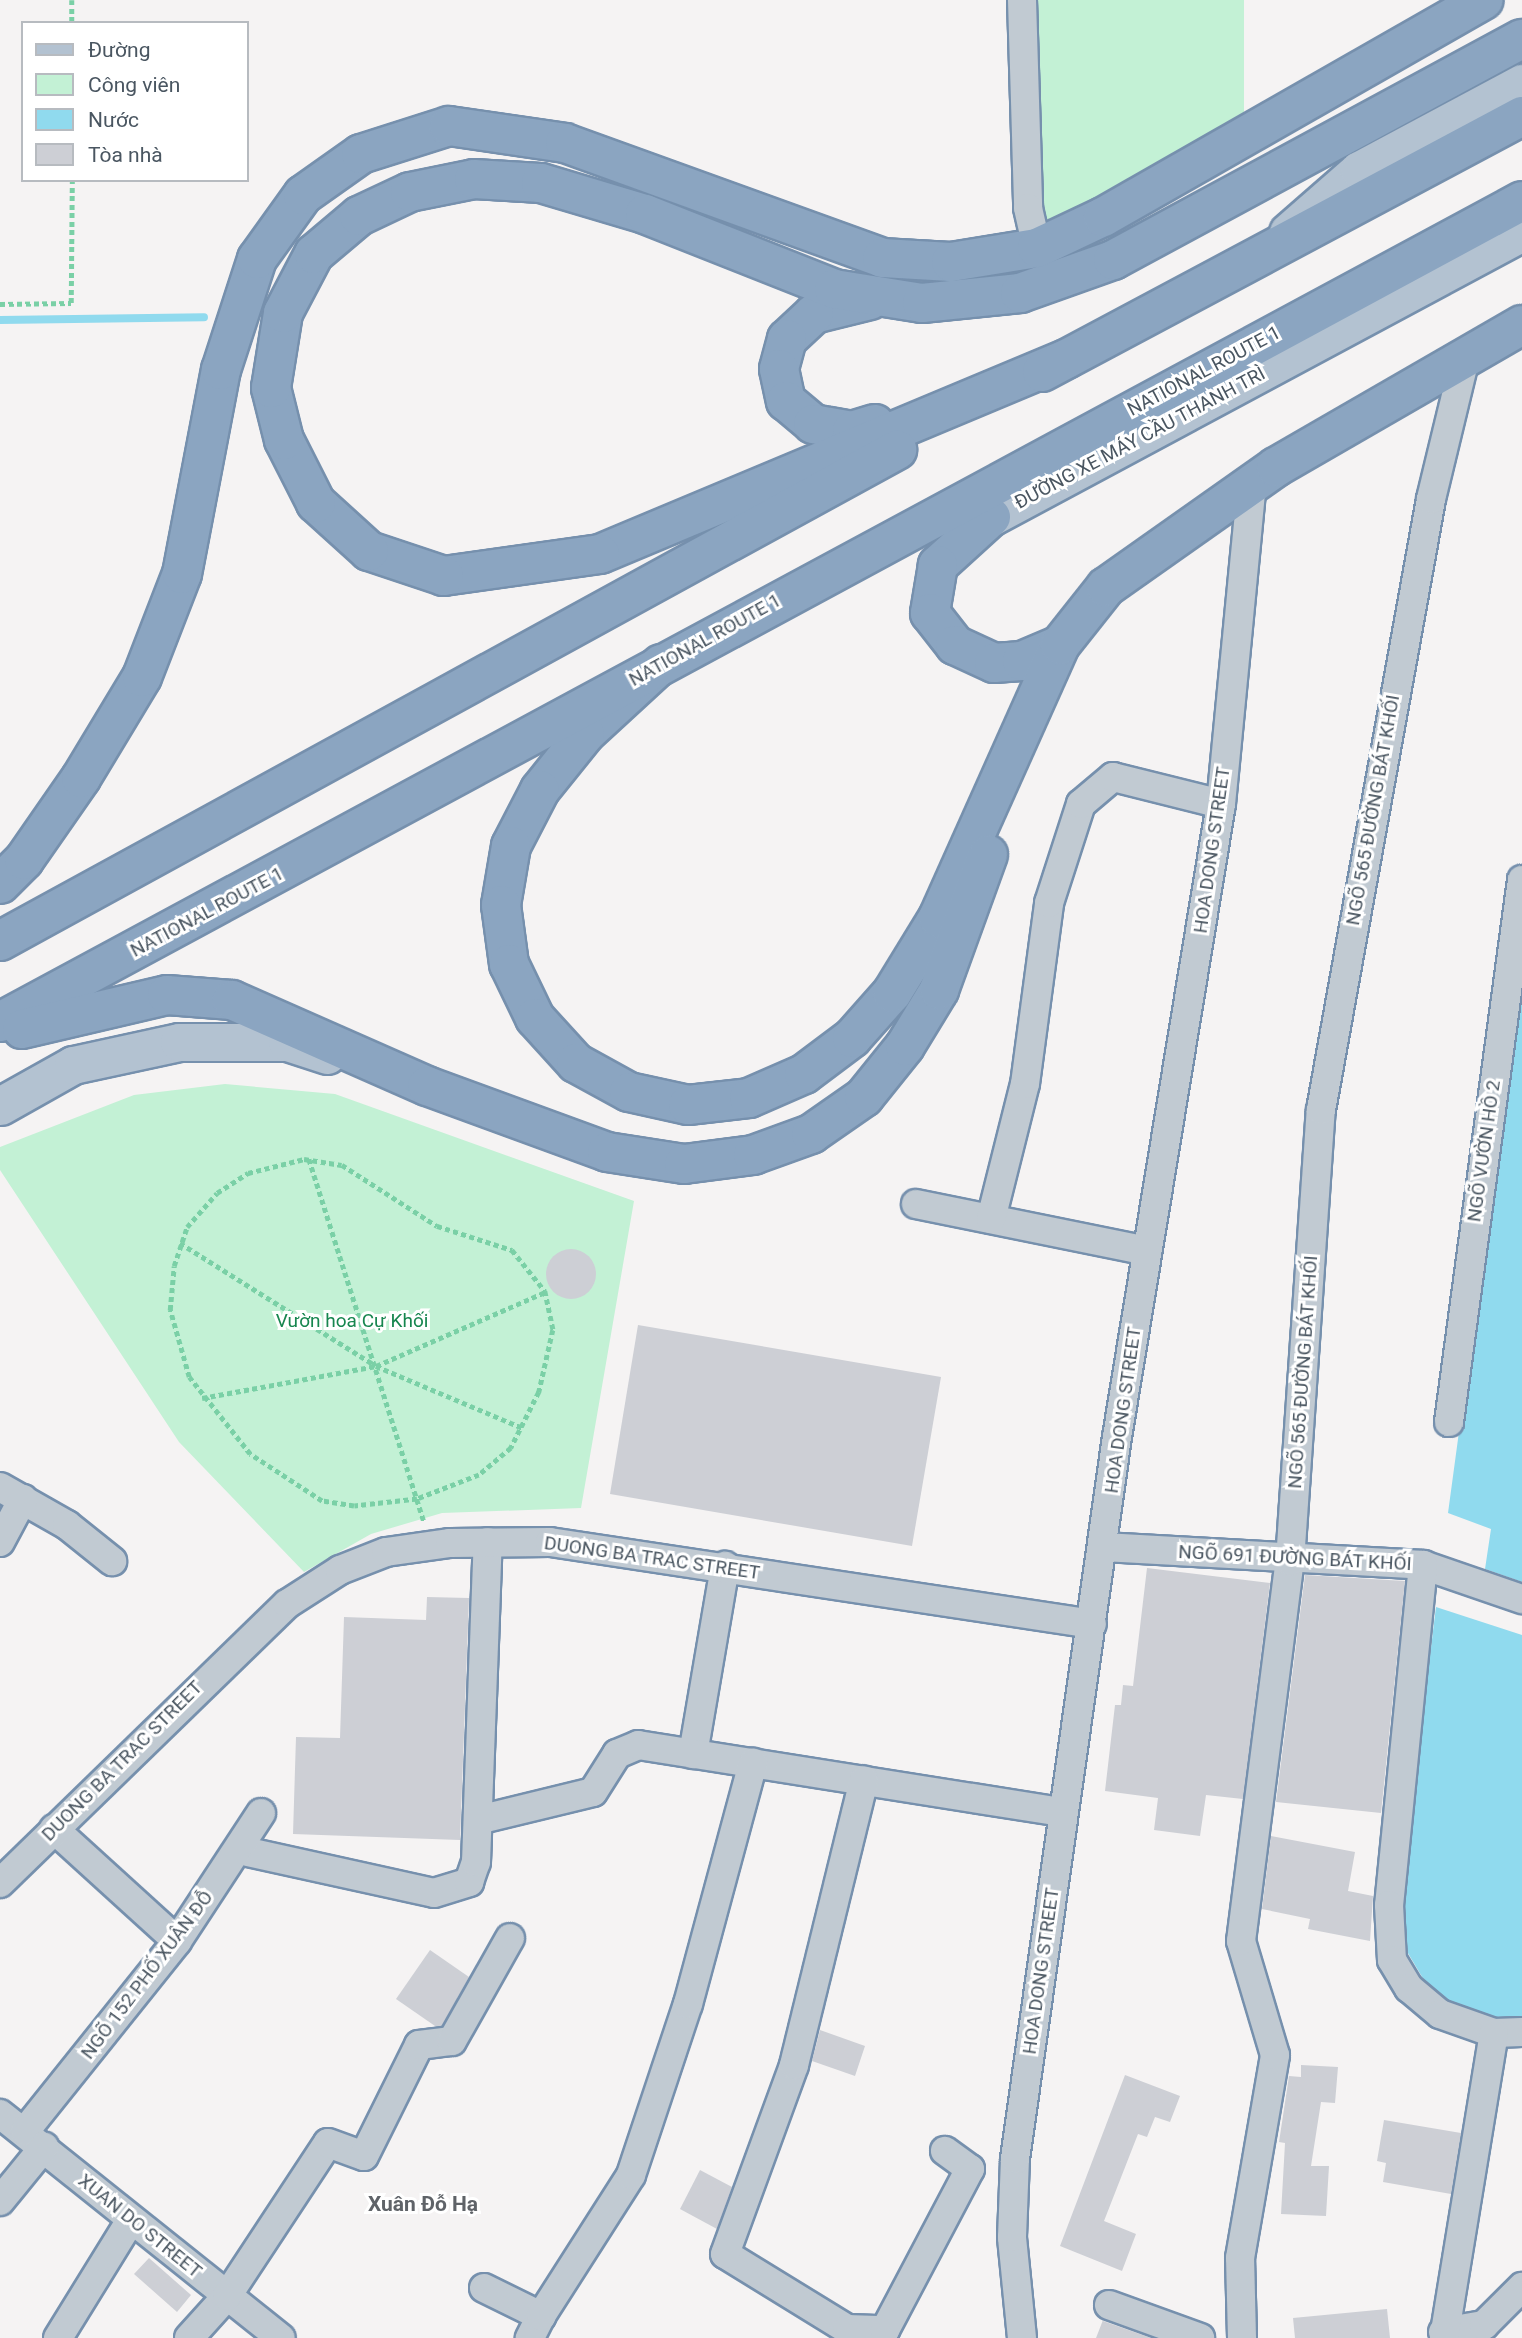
<!DOCTYPE html>
<meta charset="utf-8">
<style>
body{margin:0}
#map{position:relative;width:1522px;height:2338px;overflow:hidden;background:#f5f3f3;font-family:Roboto,sans-serif}
div>[style]{position:absolute}
[style*='--x']{left:calc(var(--x)*1px);top:calc(var(--y)*1px);width:calc(var(--w)*1px);rotate:calc(var(--a)*1deg)}
.green>*{inset:0;background:#c3f1d5}
.water>*{inset:0;background:#90daee}
.stream>*{height:8px;margin:-4px;padding:0 4px;transform-origin:4px;border-radius:4px;background:#90daee}
.building>*{inset:0;background:#cdcfd5}
.round{border-radius:50%}
.path>*{height:4.5px;margin-top:-2.25px;transform-origin:0;background:repeating-linear-gradient(90deg,#7ad0a6 0 5px,transparent 0 8.5px)}
.roads{filter:drop-shadow(2px 0 #7690ad) drop-shadow(-2px 0 #7690ad) drop-shadow(0 2px #7690ad) drop-shadow(0 -2px #7690ad)}
.minor>*{height:28px;margin:-14px;padding:0 14px;transform-origin:14px;border-radius:14px;background:#c1cad2}
.major>*{height:37px;margin:-18.5px;padding:0 18.5px;transform-origin:18.5px;border-radius:18.5px;background:#b3c2d1}
.highway>*{height:38px;margin:-19px;padding:0 19px;transform-origin:19px;border-radius:19px;background:#8ba5c1}
span{translate:-50% -50%;white-space:nowrap;text-align:center;line-height:1.15;-webkit-text-stroke:6px #fff;paint-order:stroke}
.street-label{font-size:19px;color:#4a5661}
.park-label{font-size:19px;color:#17864f}
.neighbourhood-label{font-size:21px;color:#5f6368;font-weight:700}
.legend{position:absolute;left:21px;top:21px;width:228px;height:161px;box-sizing:border-box;background:#fff;border:2px solid #b7bbc0;margin:0;padding:9px 12px;list-style:none;font-size:21px;color:#4a5661}
.legend li{display:flex;align-items:center;gap:14px;height:35px}
.legend b{width:35px;border:2px solid #b7bbc0}
</style>
<div id="map">
<div class="green">
<i style="clip-path:polygon(1031px 0,1244px 0,1244px 118px,1038px 230px)"></i>
<i style="clip-path:polygon(225px 1084px,335px 1094px,634px 1201px,581px 1508px,442px 1513px,371px 1534px,304px 1572px,179px 1442px,0 1170px,0 1147px,134px 1095px)"></i>
</div>
<div class="water">
<i style="clip-path:polygon(1522px 966px,1522px 1582px,1485px 1569px,1491px 1529px,1448px 1513px)"></i>
<i style="clip-path:polygon(1436px 1607px,1522px 1635px,1522px 2020px,1490px 2018px,1455px 2005px,1428px 1987px,1402px 1943px,1400px 1898px)"></i>
</div>
<div class="stream">
<i style="--x:0;--y:320;--w:204;--a:-0.8"></i>
</div>
<div class="building">
<i class="round" style="left:546px;top:1249px;width:50px;height:50px"></i>
<i style="clip-path:polygon(638px 1325px,941px 1377px,912px 1546px,610px 1494px)"></i>
<i style="clip-path:polygon(1147px 1568px,1270px 1583px,1243px 1799px,1206px 1795px,1200px 1836px,1154px 1830px,1158px 1798px,1105px 1791px,1115px 1705px,1121px 1705px,1123px 1685px,1133px 1686px)"></i>
<i style="clip-path:polygon(1305px 1575px,1405px 1581px,1381px 1813px,1276px 1802px)"></i>
<i style="clip-path:polygon(427px 1597px,469px 1598px,460px 1840px,293px 1834px,296px 1737px,340px 1738px,344px 1617px,426px 1620px)"></i>
<i style="clip-path:polygon(1271px 1836px,1355px 1852px,1348px 1891px,1373px 1896px,1370px 1941px,1308px 1929px,1310px 1919px,1262px 1909px)"></i>
<i style="clip-path:polygon(430px 1950px,469px 1977px,442px 2026px,435px 2026px,396px 1999px)"></i>
<i style="clip-path:polygon(820px 2030px,865px 2046px,855px 2076px,812px 2061px)"></i>
<i style="clip-path:polygon(1301px 2065px,1338px 2067px,1335px 2103px,1321px 2102px,1311px 2166px,1329px 2166px,1326px 2216px,1281px 2214px,1285px 2143px,1279px 2142px,1289px 2076px,1301px 2077px)"></i>
<i style="clip-path:polygon(1125px 2075px,1180px 2096px,1170px 2122px,1155px 2117px,1147px 2137px,1138px 2134px,1104px 2221px,1136px 2234px,1122px 2271px,1060px 2246px)"></i>
<i style="clip-path:polygon(1384px 2120px,1461px 2133px,1451px 2194px,1383px 2182px,1386px 2163px,1377px 2161px)"></i>
<i style="clip-path:polygon(700px 2170px,732px 2187px,717px 2229px,680px 2209px)"></i>
<i style="clip-path:polygon(149px 2258px,191px 2295px,177px 2312px,134px 2274px)"></i>
<i style="clip-path:polygon(1387px 2309px,1390px 2338px,1295px 2338px,1293px 2318px)"></i>
<i style="clip-path:polygon(1103px 2320px,1103px 2321px,1151px 2338px,1096px 2338px)"></i>
</div>
<div class="path">
<i style="--x:72;--y:0;--w:23;--a:90"></i>
<i style="--x:0;--y:304;--w:71;--a:-0.8"></i>
<i style="--x:71;--y:303;--w:123;--a:-89.5"></i>
<i style="--x:304;--y:1159;--w:38;--a:9"></i>
<i style="--x:342;--y:1165;--w:113;--a:32.7"></i>
<i style="--x:437;--y:1226;--w:79;--a:17.7"></i>
<i style="--x:512;--y:1250;--w:53;--a:51.2"></i>
<i style="--x:545;--y:1291;--w:40;--a:78"></i>
<i style="--x:553;--y:1330;--w:64;--a:102.7"></i>
<i style="--x:539;--y:1392;--w:63;--a:116.6"></i>
<i style="--x:511;--y:1448;--w:42;--a:139.8"></i>
<i style="--x:479;--y:1475;--w:66;--a:158.8"></i>
<i style="--x:417;--y:1499;--w:63;--a:173.7"></i>
<i style="--x:354;--y:1506;--w:32;--a:-171"></i>
<i style="--x:322;--y:1501;--w:86;--a:-146.9"></i>
<i style="--x:250;--y:1454;--w:98;--a:-128.4"></i>
<i style="--x:189;--y:1377;--w:70;--a:-105.8"></i>
<i style="--x:170;--y:1310;--w:44;--a:-84.8"></i>
<i style="--x:174;--y:1266;--w:41;--a:-71.6"></i>
<i style="--x:187;--y:1227;--w:45;--a:-48.6"></i>
<i style="--x:217;--y:1193;--w:37;--a:-33"></i>
<i style="--x:248;--y:1173;--w:58;--a:-14"></i>
<i style="--x:309;--y:1159;--w:381;--a:72.4"></i>
<i style="--x:180;--y:1243;--w:231;--a:32.1"></i>
<i style="--x:376;--y:1366;--w:160;--a:22.9"></i>
<i style="--x:202;--y:1398;--w:177;--a:-10.4"></i>
<i style="--x:376;--y:1366;--w:184;--a:-23.6"></i>
</div>
<div class="roads">
<div class="minor">
<i style="--x:1022;--y:0;--w:208;--a:88.3"></i>
<i style="--x:1028;--y:208;--w:41;--a:77.3"></i>
<i style="--x:916;--y:1204;--w:236;--a:11.5"></i>
<i style="--x:991;--y:1219;--w:139;--a:-75.9"></i>
<i style="--x:1025;--y:1084;--w:183;--a:-82.4"></i>
<i style="--x:1049;--y:903;--w:104;--a:-72.1"></i>
<i style="--x:1081;--y:804;--w:42;--a:-40.2"></i>
<i style="--x:1113;--y:777;--w:111;--a:14"></i>
<i style="--x:1449;--y:1422;--w:547;--a:-82.33"></i>
<i style="--x:0;--y:1487;--w:77;--a:29.6"></i>
<i style="--x:67;--y:1525;--w:58;--a:38.7"></i>
<i style="--x:0;--y:1542;--w:49;--a:-61.9"></i>
<i style="--x:1104;--y:1547;--w:320;--a:3.2"></i>
<i style="--x:1423;--y:1565;--w:105;--a:19"></i>
<i style="--x:1423;--y:1565;--w:342;--a:95.7"></i>
<i style="--x:1389;--y:1905;--w:55;--a:86.9"></i>
<i style="--x:1392;--y:1960;--w:33;--a:59"></i>
<i style="--x:1409;--y:1988;--w:40;--a:40"></i>
<i style="--x:1440;--y:2014;--w:57;--a:19.4"></i>
<i style="--x:1494;--y:2033;--w:28;--a:-2"></i>
<i style="--x:693;--y:1754;--w:191;--a:-80.3"></i>
<i style="--x:478;--y:1820;--w:118;--a:-13.7"></i>
<i style="--x:593;--y:1792;--w:45;--a:-57.7"></i>
<i style="--x:617;--y:1754;--w:23;--a:-23"></i>
<i style="--x:638;--y:1745;--w:430;--a:9"></i>
<i style="--x:54;--y:1829;--w:166;--a:42.3"></i>
<i style="--x:248;--y:1852;--w:190;--a:12.4"></i>
<i style="--x:434;--y:1893;--w:37;--a:-17"></i>
<i style="--x:469;--y:1882;--w:21;--a:-71"></i>
<i style="--x:476;--y:1862;--w:320;--a:-87.9"></i>
<i style="--x:0;--y:1883;--w:400;--a:-44.2"></i>
<i style="--x:287;--y:1604;--w:63;--a:-32.7"></i>
<i style="--x:340;--y:1570;--w:49;--a:-21.4"></i>
<i style="--x:386;--y:1552;--w:65;--a:-8"></i>
<i style="--x:450;--y:1543;--w:100;--a:-0.6"></i>
<i style="--x:550;--y:1542;--w:548;--a:8.6"></i>
<i style="--x:0;--y:2114;--w:359;--a:38.6"></i>
<i style="--x:25;--y:2131;--w:243;--a:-51.3"></i>
<i style="--x:177;--y:1941;--w:153;--a:-56.7"></i>
<i style="--x:0;--y:2201;--w:70;--a:-50.8"></i>
<i style="--x:484;--y:2288;--w:64;--a:26.2"></i>
<i style="--x:541;--y:2316;--w:25;--a:117"></i>
<i style="--x:1109;--y:2305;--w:97;--a:19.9"></i>
<i style="--x:541;--y:2316;--w:167;--a:-57.4"></i>
<i style="--x:631;--y:2175;--w:180;--a:-71.6"></i>
<i style="--x:688;--y:2004;--w:250;--a:-74.9"></i>
<i style="--x:847;--y:2329;--w:143;--a:-148.4"></i>
<i style="--x:725;--y:2254;--w:201;--a:-69.9"></i>
<i style="--x:794;--y:2065;--w:293;--a:-76.2"></i>
<i style="--x:847;--y:2329;--w:38;--a:2"></i>
<i style="--x:885;--y:2330;--w:182;--a:-62.2"></i>
<i style="--x:970;--y:2169;--w:31;--a:-144"></i>
<i style="--x:1443;--y:2332;--w:42;--a:-9.7"></i>
<i style="--x:1484;--y:2325;--w:54;--a:-45"></i>
<i style="--x:58;--y:2338;--w:139;--a:-58.3"></i>
<i style="--x:189;--y:2338;--w:57;--a:-47.9"></i>
<i style="--x:227;--y:2296;--w:183;--a:-56.6"></i>
<i style="--x:328;--y:2143;--w:38;--a:20"></i>
<i style="--x:364;--y:2156;--w:124;--a:-63.6"></i>
<i style="--x:419;--y:2045;--w:33;--a:-7"></i>
<i style="--x:452;--y:2041;--w:118;--a:-60.6"></i>
<i style="--x:1022;--y:2338;--w:101;--a:-95.7"></i>
<i style="--x:1012;--y:2237;--w:78;--a:-87.8"></i>
<i style="--x:1015;--y:2159;--w:729;--a:-81.96"></i>
<i style="--x:1117;--y:1437;--w:641;--a:-80.67"></i>
<i style="--x:1221;--y:804;--w:322;--a:-84.5"></i>
<i style="--x:1242;--y:2338;--w:80;--a:-91.4"></i>
<i style="--x:1240;--y:2258;--w:206;--a:-80.2"></i>
<i style="--x:1275;--y:2055;--w:119;--a:-106.6"></i>
<i style="--x:1241;--y:1941;--w:383;--a:-82.7"></i>
<i style="--x:1290;--y:1561;--w:452;--a:-86.1"></i>
<i style="--x:1321;--y:1110;--w:621;--a:-79.79"></i>
<i style="--x:1431;--y:499;--w:145;--a:-76.4"></i>
<i style="--x:1444;--y:2338;--w:309;--a:-80.7"></i>
</div>
<div class="major">
<i style="--x:1288;--y:232;--w:94;--a:-41.1"></i>
<i style="--x:1359;--y:170;--w:185;--a:-28.1"></i>
<i style="--x:963;--y:526;--w:29;--a:-18"></i>
<i style="--x:991;--y:517;--w:603;--a:-28.22"></i>
<i style="--x:0;--y:1106;--w:84;--a:-29.3"></i>
<i style="--x:73;--y:1065;--w:108;--a:-12.2"></i>
<i style="--x:179;--y:1042;--w:108;--a:0"></i>
<i style="--x:287;--y:1042;--w:42;--a:18"></i>
</div>
<div class="highway">
<i style="--x:870;--y:300;--w:58;--a:166"></i>
<i style="--x:814;--y:314;--w:37;--a:137"></i>
<i style="--x:787;--y:339;--w:31;--a:105"></i>
<i style="--x:779;--y:369;--w:33;--a:78"></i>
<i style="--x:786;--y:401;--w:35;--a:40"></i>
<i style="--x:813;--y:424;--w:40;--a:10"></i>
<i style="--x:852;--y:431;--w:24;--a:-17"></i>
<i style="--x:1066;--y:359;--w:505;--a:157.29"></i>
<i style="--x:600;--y:554;--w:158;--a:172"></i>
<i style="--x:444;--y:576;--w:79;--a:-161.6"></i>
<i style="--x:369;--y:551;--w:72;--a:-137.8"></i>
<i style="--x:316;--y:503;--w:71;--a:-116.9"></i>
<i style="--x:284;--y:440;--w:54;--a:-104"></i>
<i style="--x:271;--y:388;--w:76;--a:-80.9"></i>
<i style="--x:283;--y:313;--w:67;--a:-62.3"></i>
<i style="--x:314;--y:254;--w:59;--a:-40.2"></i>
<i style="--x:359;--y:216;--w:56;--a:-25.2"></i>
<i style="--x:410;--y:192;--w:65;--a:-11.5"></i>
<i style="--x:474;--y:179;--w:67;--a:3.4"></i>
<i style="--x:541;--y:183;--w:109;--a:16.6"></i>
<i style="--x:645;--y:214;--w:203;--a:21.6"></i>
<i style="--x:834;--y:289;--w:89;--a:9"></i>
<i style="--x:922;--y:303;--w:99;--a:-5.8"></i>
<i style="--x:1020;--y:293;--w:99;--a:-19.5"></i>
<i style="--x:1113;--y:260;--w:465;--a:-28.4"></i>
<i style="--x:1042;--y:372;--w:544;--a:-28.07"></i>
<i style="--x:991;--y:517;--w:72;--a:137.8"></i>
<i style="--x:938;--y:565;--w:49;--a:99.5"></i>
<i style="--x:930;--y:613;--w:41;--a:52"></i>
<i style="--x:955;--y:645;--w:43;--a:24.8"></i>
<i style="--x:994;--y:663;--w:28;--a:-4"></i>
<i style="--x:1022;--y:661;--w:41;--a:-22.8"></i>
<i style="--x:661;--y:664;--w:103;--a:137.4"></i>
<i style="--x:585;--y:734;--w:72;--a:128.8"></i>
<i style="--x:540;--y:790;--w:63;--a:117.4"></i>
<i style="--x:511;--y:846;--w:60;--a:99.6"></i>
<i style="--x:501;--y:905;--w:60;--a:82.3"></i>
<i style="--x:509;--y:964;--w:60;--a:64.3"></i>
<i style="--x:535;--y:1018;--w:61;--a:47.7"></i>
<i style="--x:576;--y:1063;--w:60;--a:28.7"></i>
<i style="--x:629;--y:1092;--w:60;--a:12.4"></i>
<i style="--x:688;--y:1105;--w:61;--a:-6.5"></i>
<i style="--x:749;--y:1098;--w:60;--a:-23.6"></i>
<i style="--x:804;--y:1074;--w:60;--a:-36.9"></i>
<i style="--x:852;--y:1038;--w:60;--a:-48.4"></i>
<i style="--x:892;--y:993;--w:88;--a:-58.5"></i>
<i style="--x:938;--y:918;--w:299;--a:-65.9"></i>
<i style="--x:1060;--y:645;--w:74;--a:-51.6"></i>
<i style="--x:1106;--y:587;--w:208;--a:-35.2"></i>
<i style="--x:1276;--y:467;--w:284;--a:-30"></i>
<i style="--x:0;--y:884;--w:34;--a:-45"></i>
<i style="--x:24;--y:860;--w:100;--a:-55.2"></i>
<i style="--x:81;--y:778;--w:118;--a:-58.9"></i>
<i style="--x:142;--y:677;--w:110;--a:-68.8"></i>
<i style="--x:182;--y:574;--w:208;--a:-79.2"></i>
<i style="--x:221;--y:370;--w:117;--a:-72"></i>
<i style="--x:257;--y:259;--w:79;--a:-54.3"></i>
<i style="--x:303;--y:195;--w:71;--a:-35.3"></i>
<i style="--x:361;--y:154;--w:92;--a:-17.7"></i>
<i style="--x:449;--y:126;--w:117;--a:8.3"></i>
<i style="--x:565;--y:143;--w:337;--a:19.9"></i>
<i style="--x:882;--y:258;--w:69;--a:3.3"></i>
<i style="--x:951;--y:262;--w:87;--a:-9.2"></i>
<i style="--x:1037;--y:248;--w:73;--a:-25.2"></i>
<i style="--x:1103;--y:217;--w:438;--a:-29.7"></i>
<i style="--x:0;--y:941;--w:1023;--a:-28.7"></i>
<i style="--x:0;--y:1022;--w:1729;--a:-28.34"></i>
<i style="--x:22;--y:1029;--w:149;--a:-13.2"></i>
<i style="--x:167;--y:995;--w:65;--a:4.4"></i>
<i style="--x:232;--y:1000;--w:213;--a:23.8"></i>
<i style="--x:427;--y:1086;--w:192;--a:20.1"></i>
<i style="--x:607;--y:1152;--w:78;--a:8.9"></i>
<i style="--x:684;--y:1164;--w:70;--a:-7.4"></i>
<i style="--x:753;--y:1155;--w:62;--a:-19.9"></i>
<i style="--x:811;--y:1134;--w:65;--a:-34.9"></i>
<i style="--x:864;--y:1097;--w:65;--a:-51.2"></i>
<i style="--x:905;--y:1046;--w:66;--a:-58.7"></i>
<i style="--x:939;--y:990;--w:144;--a:-70.1"></i>
</div>
</div>
<div class="street-label">
<span style="left:1204px;top:371px;rotate:-28deg">NATIONAL ROUTE 1</span>
<span style="left:1140px;top:438px;rotate:-28deg">ĐƯỜNG XE MÁY CẦU THANH TRÌ</span>
<span style="left:705px;top:640px;rotate:-29deg">NATIONAL ROUTE 1</span>
<span style="left:1373px;top:810px;rotate:-80deg">NGÕ 565 ĐƯỜNG BÁT KHỐI</span>
<span style="left:1212px;top:850px;rotate:-82deg">HOA DONG STREET</span>
<span style="left:207px;top:912px;rotate:-28deg">NATIONAL ROUTE 1</span>
<span style="left:1484px;top:1151px;rotate:-82deg">NGÕ VƯỜN HỒ 2</span>
<span style="left:1303px;top:1372px;rotate:-86deg">NGÕ 565 ĐƯỜNG BÁT KHỐI</span>
<span style="left:1123px;top:1410px;rotate:-82deg">HOA DONG STREET</span>
<span style="left:652px;top:1558px;rotate:8deg">DUONG BA TRAC STREET</span>
<span style="left:1295px;top:1558px;rotate:3deg">NGÕ 691 ĐƯỜNG BÁT KHỐI</span>
<span style="left:122px;top:1761px;rotate:-45deg">DUONG BA TRAC STREET</span>
<span style="left:1041px;top:1971px;rotate:-82deg">HOA DONG STREET</span>
<span style="left:147px;top:1975px;rotate:-53deg">NGÕ 152 PHỐ XUÂN ĐỖ</span>
<span style="left:140px;top:2226px;rotate:39deg">XUAN DO STREET</span>
</div>
<div class="park-label">
<span style="left:352px;top:1321px">Vườn hoa Cự Khối</span>
</div>
<div class="neighbourhood-label">
<span style="left:423px;top:2204px">Xuân Đỗ Hạ</span>
</div>
<ul class="legend">
<li><b style="height:9px;background:#b3c2d1"></b>Đường</li>
<li><b style="height:19px;background:#c3f1d5"></b>Công viên</li>
<li><b style="height:19px;background:#90daee"></b>Nước</li>
<li><b style="height:19px;background:#cdcfd5"></b>Tòa nhà</li>
</ul>
</div>
